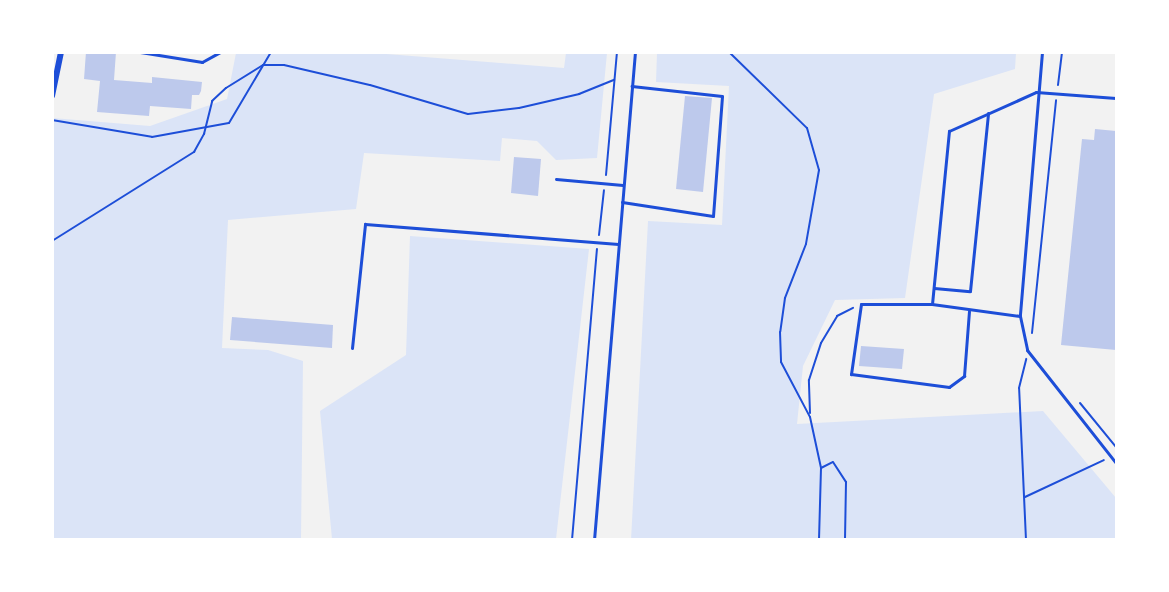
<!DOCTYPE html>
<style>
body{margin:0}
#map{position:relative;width:1169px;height:592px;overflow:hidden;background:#f2f2f2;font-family:"Sofia Sans Condensed",sans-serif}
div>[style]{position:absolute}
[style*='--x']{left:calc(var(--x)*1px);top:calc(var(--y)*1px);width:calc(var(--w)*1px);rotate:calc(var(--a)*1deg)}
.green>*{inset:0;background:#dbe4f7}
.building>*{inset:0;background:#bdc9ec}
.path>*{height:2px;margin:-1px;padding:0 1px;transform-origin:1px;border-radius:1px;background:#1d4ed8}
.service>*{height:3px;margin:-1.5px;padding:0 1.5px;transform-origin:1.5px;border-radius:1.5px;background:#1d4ed8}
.minor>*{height:6px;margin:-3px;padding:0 3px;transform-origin:3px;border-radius:3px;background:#1d4ed8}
span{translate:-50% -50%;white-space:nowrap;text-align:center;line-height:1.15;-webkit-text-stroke:4.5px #fff;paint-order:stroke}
.frame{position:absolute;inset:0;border:54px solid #fff;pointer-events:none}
</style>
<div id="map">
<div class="green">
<i style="clip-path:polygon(236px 53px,374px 53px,564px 68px,566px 53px,607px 53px,597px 158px,556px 160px,537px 141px,502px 138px,500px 161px,364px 153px,356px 209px,228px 220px,222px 348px,268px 350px,303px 361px,301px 539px,53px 539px,52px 118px,150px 126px,227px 99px)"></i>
<i style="clip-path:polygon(657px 53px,1016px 53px,1015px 69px,934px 94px,905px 298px,835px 300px,803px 366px,797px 424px,1043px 411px,1116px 498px,1116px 539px,631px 540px,648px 221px,722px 225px,729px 86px,656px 82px)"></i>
<i style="clip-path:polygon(410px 236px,589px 249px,556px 539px,332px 539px,320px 411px,406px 355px)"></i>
</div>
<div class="building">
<i style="clip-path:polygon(86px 52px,116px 52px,114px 80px,152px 83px,152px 77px,202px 82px,201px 91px,199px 95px,192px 95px,191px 109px,150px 106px,149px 116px,97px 112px,100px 81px,84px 79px)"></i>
<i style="clip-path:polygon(685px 96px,712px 98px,703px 192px,676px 189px)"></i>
<i style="clip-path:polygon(1095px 129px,1116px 131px,1116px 350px,1061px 345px,1082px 139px,1094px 140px)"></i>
<i style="clip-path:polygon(514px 157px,541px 159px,538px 196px,511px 193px)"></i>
<i style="clip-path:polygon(232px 317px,333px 325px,332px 348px,230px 340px)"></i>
<i style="clip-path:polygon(861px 346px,904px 349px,902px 369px,859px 366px)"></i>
</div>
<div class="path">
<i style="--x:729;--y:52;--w:109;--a:44.3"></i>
<i style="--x:807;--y:128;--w:44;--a:74.1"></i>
<i style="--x:819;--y:170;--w:75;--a:100"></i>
<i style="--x:806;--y:244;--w:58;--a:111.3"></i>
<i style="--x:785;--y:298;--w:34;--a:98"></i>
<i style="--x:780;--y:332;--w:30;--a:88"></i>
<i style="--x:781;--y:362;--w:62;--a:62.2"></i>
<i style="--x:810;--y:417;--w:52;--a:77.8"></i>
<i style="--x:821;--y:468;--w:72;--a:91.6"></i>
<i style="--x:1058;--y:85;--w:33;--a:-83"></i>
<i style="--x:52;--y:120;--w:101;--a:9.6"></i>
<i style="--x:152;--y:137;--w:78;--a:-10.3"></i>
<i style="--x:229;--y:123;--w:82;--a:-59.4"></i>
<i style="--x:606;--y:175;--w:123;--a:-84.9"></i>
<i style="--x:599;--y:235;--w:45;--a:-83.7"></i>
<i style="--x:52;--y:241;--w:168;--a:-32.1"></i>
<i style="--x:194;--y:152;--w:21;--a:-61"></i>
<i style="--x:204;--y:134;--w:34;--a:-76"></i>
<i style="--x:212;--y:101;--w:19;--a:-43"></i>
<i style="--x:226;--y:88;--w:44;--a:-31.9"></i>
<i style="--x:263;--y:65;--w:21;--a:0"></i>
<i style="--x:284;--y:65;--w:88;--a:13.1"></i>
<i style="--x:370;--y:85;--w:102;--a:16.5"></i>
<i style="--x:468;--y:114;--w:51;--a:-6.7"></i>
<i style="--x:519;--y:108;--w:62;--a:-13.1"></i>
<i style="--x:579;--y:94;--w:38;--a:-22"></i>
<i style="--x:1032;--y:333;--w:234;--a:-84.1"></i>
<i style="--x:1080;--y:403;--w:57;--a:50.7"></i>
<i style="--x:810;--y:413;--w:33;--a:-92"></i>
<i style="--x:809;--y:380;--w:39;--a:-72"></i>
<i style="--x:821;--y:343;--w:31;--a:-59"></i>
<i style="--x:837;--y:316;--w:18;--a:-27"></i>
<i style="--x:821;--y:468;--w:13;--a:-27"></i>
<i style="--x:833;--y:462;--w:24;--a:57"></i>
<i style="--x:846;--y:482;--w:58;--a:91"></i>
<i style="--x:1025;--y:497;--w:87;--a:-25.1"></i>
<i style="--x:572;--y:540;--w:292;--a:-85.1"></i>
<i style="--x:1026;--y:540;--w:152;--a:-92.6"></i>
<i style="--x:1019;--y:388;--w:30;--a:-76"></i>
</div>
<div class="service">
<i style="--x:140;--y:52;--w:63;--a:9.2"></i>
<i style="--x:202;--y:62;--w:21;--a:-29"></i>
<i style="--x:1042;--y:52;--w:265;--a:94.8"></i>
<i style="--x:1020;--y:316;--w:35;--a:78"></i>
<i style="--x:1027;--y:350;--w:144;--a:51.8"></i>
<i style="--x:556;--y:179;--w:67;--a:5.1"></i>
<i style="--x:622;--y:202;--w:92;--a:8.7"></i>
<i style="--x:713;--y:216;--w:120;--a:-85.7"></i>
<i style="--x:722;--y:96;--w:91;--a:-173.7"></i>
<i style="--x:934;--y:288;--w:36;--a:5"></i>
<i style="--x:970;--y:291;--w:179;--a:-84.2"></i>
<i style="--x:932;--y:304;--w:71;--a:180"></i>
<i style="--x:861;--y:304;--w:71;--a:98.1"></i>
<i style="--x:851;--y:374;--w:99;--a:7.6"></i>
<i style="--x:949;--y:387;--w:19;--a:-36"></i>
<i style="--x:964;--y:376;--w:65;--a:-85.6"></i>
<i style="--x:1020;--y:316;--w:89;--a:-172.2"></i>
<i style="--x:932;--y:304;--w:174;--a:-84.4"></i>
<i style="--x:949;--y:131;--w:95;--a:-24.1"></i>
<i style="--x:1036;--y:92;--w:80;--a:4.3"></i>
<i style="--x:352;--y:348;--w:125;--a:-84"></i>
<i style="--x:365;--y:224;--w:254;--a:4.5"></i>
<i style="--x:594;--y:540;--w:490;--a:-85.2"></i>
</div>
<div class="minor">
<i style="--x:52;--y:96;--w:45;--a:-78.4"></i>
</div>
<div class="frame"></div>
</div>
